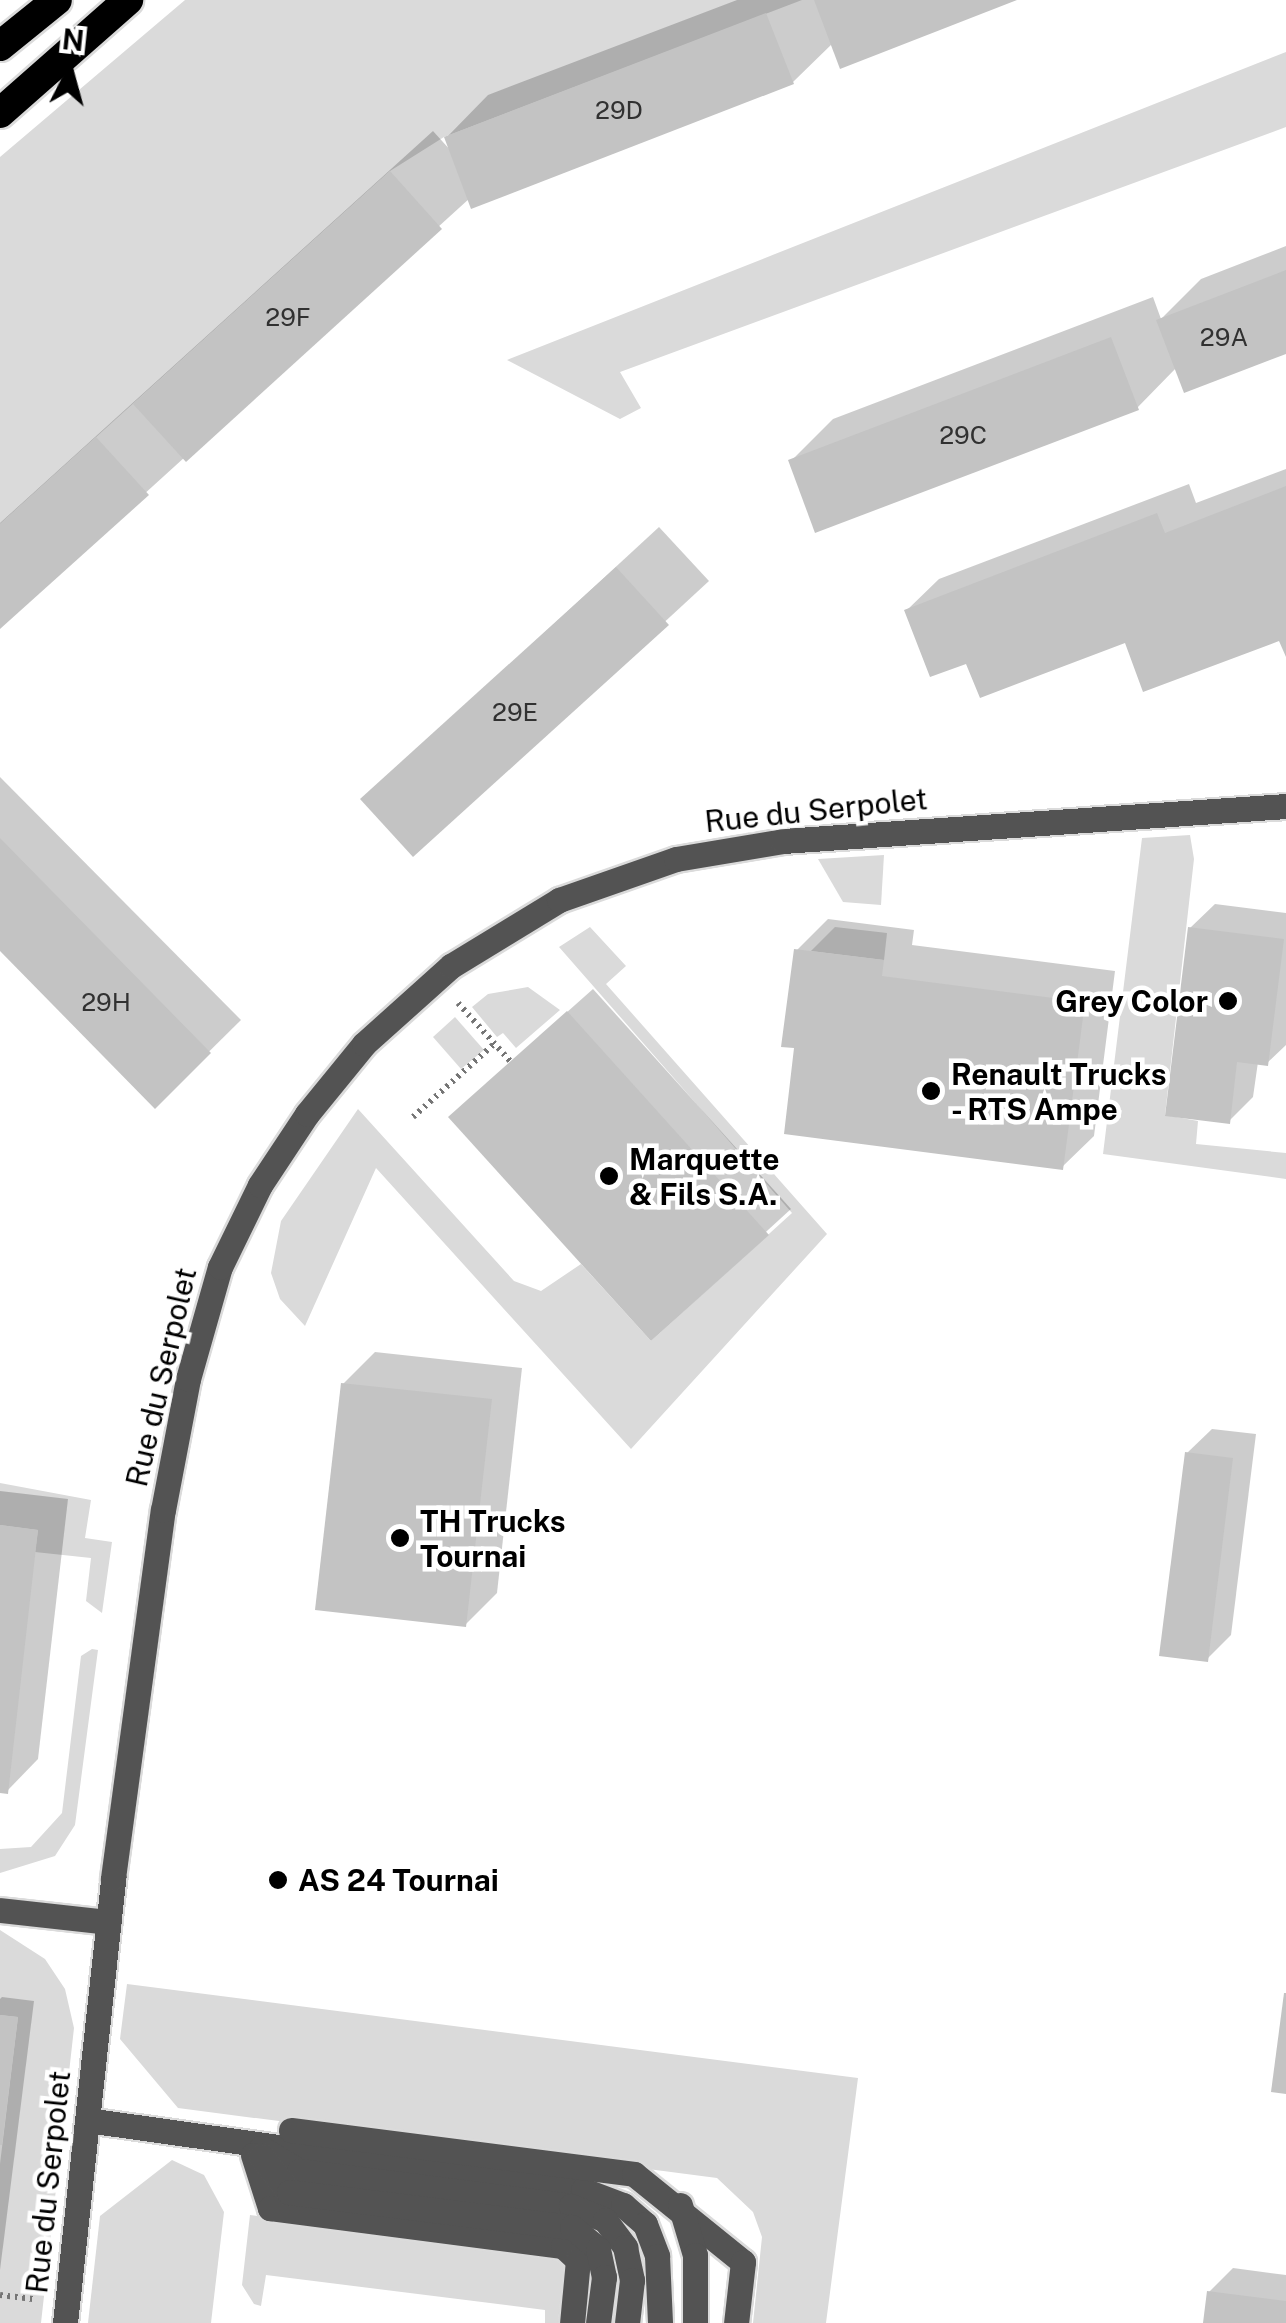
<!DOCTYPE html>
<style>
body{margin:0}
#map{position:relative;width:1286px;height:2323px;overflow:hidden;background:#fff;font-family:"Public Sans",sans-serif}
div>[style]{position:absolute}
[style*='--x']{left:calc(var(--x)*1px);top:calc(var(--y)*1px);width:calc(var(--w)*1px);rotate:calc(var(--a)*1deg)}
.green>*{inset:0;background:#dadada}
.shadow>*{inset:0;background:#0003}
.building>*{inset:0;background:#c3c3c3}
.path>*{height:6px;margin-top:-3px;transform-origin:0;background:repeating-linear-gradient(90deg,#757575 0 2.5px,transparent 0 7.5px)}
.roads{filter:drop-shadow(2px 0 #dbdbdb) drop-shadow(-2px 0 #dbdbdb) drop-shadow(0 2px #dbdbdb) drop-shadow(0 -2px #dbdbdb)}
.minor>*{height:25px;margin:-12.5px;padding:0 12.5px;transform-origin:12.5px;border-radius:12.5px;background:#535353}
.highway>*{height:30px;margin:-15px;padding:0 15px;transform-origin:15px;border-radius:15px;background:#000}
.dots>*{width:28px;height:28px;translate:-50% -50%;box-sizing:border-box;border:5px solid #fff;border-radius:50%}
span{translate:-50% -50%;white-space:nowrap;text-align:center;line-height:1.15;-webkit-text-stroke:9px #fff;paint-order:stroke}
.number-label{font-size:25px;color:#313131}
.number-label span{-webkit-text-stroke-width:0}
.street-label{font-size:30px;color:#000}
.poi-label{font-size:30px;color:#000;font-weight:700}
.right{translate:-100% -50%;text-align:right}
.left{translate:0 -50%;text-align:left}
.north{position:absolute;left:20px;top:20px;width:100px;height:100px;-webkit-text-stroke:8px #fff;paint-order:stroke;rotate:6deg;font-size:28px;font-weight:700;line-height:40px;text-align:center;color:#000}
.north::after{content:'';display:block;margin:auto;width:35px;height:45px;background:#000;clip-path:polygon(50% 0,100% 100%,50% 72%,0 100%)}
</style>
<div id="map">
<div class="green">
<i style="clip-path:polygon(185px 0,802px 0,444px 137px,390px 171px,0 524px,0 157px)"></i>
<i style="clip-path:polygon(1286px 52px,1286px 127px,620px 372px,641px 408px,620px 419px,507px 360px)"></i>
<i style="clip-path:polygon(1190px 835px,1194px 859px,1165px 1115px,1198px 1121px,1196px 1144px,1286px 1153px,1286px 1179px,1103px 1154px,1142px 838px)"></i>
<i style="clip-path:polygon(884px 855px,881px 905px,843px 902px,818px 859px)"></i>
<i style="clip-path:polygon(590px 927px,626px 966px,606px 984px,827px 1234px,631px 1449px,376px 1168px,305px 1326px,280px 1299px,271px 1273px,281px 1221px,358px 1109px,514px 1281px,541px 1291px,581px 1264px,651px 1341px,792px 1213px,559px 947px)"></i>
<i style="clip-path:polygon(835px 927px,887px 933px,884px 960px,811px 951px)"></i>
<i style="clip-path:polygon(528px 987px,560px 1010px,516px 1048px,503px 1033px,497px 1037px,472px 1007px,488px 994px)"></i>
<i style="clip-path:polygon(455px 1017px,484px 1050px,461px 1069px,433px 1037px)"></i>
<i style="clip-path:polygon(0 1483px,91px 1500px,85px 1538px,112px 1542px,102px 1613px,86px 1601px,91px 1558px,35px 1552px,38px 1530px,0 1525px)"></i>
<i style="clip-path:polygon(92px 1649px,98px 1650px,75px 1825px,55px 1856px,0 1873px,0 1849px,31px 1847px,62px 1813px,81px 1656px)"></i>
<i style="clip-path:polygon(0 1930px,45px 1959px,65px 1989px,74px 2028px,41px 2323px,0 2323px,0 2164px,18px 2017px,0 2015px)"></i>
<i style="clip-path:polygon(127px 1984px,858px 2078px,826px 2323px,753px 2323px,762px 2237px,753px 2212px,717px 2178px,178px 2108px,120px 2039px)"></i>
<i style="clip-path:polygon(172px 2160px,204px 2175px,224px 2212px,211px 2323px,88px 2323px,100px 2216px)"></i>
<i style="clip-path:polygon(250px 2215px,555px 2255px,564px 2264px,558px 2323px,545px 2323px,545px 2310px,266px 2275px,261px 2306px,254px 2304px,242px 2285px)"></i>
</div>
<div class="shadow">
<i style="clip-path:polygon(737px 0,1011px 0,833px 43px,793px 82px,470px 198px,0 625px,0 523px,433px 131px,452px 152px,447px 137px,488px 95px)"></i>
<i style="clip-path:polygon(1286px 246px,1286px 351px,1177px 367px,1137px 408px,791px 461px,833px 419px,1153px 297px,1161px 319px,1201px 279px)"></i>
<i style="clip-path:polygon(1286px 469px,1286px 651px,1281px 638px,1126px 640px,968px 660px,907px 610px,939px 579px,1189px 484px,1196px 503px)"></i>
<i style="clip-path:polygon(659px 527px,709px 581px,413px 854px,364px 799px)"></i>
<i style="clip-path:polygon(0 777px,241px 1020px,155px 1105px,0 947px)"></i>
<i style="clip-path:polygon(1215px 904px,1286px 913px,1286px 1045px,1267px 1063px,1258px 1062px,1253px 1097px,1229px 1121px,1190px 928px)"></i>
<i style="clip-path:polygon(828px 919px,914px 930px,912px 945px,1115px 971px,1094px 1136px,1062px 1167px,797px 1046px,796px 951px)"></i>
<i style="clip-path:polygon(593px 989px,791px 1209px,651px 1337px,476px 1093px)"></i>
<i style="clip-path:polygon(375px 1352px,522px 1368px,497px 1593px,466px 1624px,343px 1384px)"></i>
<i style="clip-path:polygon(1212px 1429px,1256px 1434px,1231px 1635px,1207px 1659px,1187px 1453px)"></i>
<i style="clip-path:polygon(0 1491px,68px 1499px,38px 1759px,7px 1791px,0 1790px)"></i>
<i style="clip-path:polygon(2px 1997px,34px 2001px,0 2270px,0 1999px)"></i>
<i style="clip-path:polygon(1233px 2268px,1286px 2275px,1286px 2323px,1205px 2323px,1209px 2292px)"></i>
</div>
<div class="building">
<i style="clip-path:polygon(814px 0,1017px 0,840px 69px)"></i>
<i style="clip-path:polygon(766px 13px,794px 84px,471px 209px,444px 137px)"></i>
<i style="clip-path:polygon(390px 171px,442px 229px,186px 462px,133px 404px)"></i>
<i style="clip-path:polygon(1286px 270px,1286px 354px,1184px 393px,1156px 320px)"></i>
<i style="clip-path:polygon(1111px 337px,1139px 410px,815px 533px,788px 460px)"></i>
<i style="clip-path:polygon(96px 437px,149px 495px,0 629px,0 524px)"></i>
<i style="clip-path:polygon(1286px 486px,1286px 657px,1279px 641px,1143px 692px,1125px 643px,980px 698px,966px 664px,930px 677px,904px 610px,1157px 513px,1165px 533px)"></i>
<i style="clip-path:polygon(616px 567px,669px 625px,413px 857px,360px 799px)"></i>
<i style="clip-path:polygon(0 838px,211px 1053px,155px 1109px,0 951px)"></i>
<i style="clip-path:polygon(1188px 927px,1284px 939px,1268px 1066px,1237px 1062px,1230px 1124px,1165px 1116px)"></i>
<i style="clip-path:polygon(794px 949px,884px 960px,882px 976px,1085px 1002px,1063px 1170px,784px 1134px,794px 1048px,781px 1047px)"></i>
<i style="clip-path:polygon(567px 1011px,769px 1235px,651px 1341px,448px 1117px)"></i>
<i style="clip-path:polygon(341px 1383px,492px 1399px,466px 1627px,315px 1610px)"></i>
<i style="clip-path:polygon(1185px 1452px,1233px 1458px,1208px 1662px,1159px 1656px)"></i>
<i style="clip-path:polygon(0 1525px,38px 1530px,8px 1794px,0 1793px)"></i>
<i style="clip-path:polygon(1284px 1993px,1286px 1993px,1286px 2094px,1271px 2092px)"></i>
<i style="clip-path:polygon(0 2015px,18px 2017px,2px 2145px,0 2145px)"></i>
<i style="clip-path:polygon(1207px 2291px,1286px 2301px,1286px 2323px,1203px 2323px)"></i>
</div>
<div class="path">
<i style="--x:458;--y:1003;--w:79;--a:48.1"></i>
<i style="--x:413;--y:1117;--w:109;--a:-42"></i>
<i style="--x:0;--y:2295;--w:33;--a:7"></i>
</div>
<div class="roads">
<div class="minor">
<i style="--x:0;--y:1910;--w:109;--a:6.3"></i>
<i style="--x:87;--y:2120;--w:501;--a:8.03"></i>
<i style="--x:583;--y:2190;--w:43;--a:20.6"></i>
<i style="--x:623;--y:2205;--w:29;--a:41"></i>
<i style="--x:645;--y:2224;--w:34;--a:69"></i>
<i style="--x:657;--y:2256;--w:67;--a:87.4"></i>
<i style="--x:291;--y:2130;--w:346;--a:7.3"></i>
<i style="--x:634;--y:2174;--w:140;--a:38.9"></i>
<i style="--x:743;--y:2262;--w:61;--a:96.5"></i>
<i style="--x:261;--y:2148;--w:44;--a:31.2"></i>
<i style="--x:299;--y:2171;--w:274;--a:7.3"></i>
<i style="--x:571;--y:2206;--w:37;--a:22"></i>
<i style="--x:605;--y:2220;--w:34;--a:53"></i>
<i style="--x:625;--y:2247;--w:34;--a:78"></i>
<i style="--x:632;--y:2280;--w:43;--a:96.6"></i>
<i style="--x:253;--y:2155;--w:56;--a:72.2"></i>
<i style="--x:270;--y:2208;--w:295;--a:7.4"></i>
<i style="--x:563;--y:2246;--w:21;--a:43"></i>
<i style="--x:578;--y:2260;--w:63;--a:95.4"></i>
<i style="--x:261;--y:2156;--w:46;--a:52.1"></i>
<i style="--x:289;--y:2192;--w:285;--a:7.1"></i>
<i style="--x:572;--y:2227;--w:34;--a:40"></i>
<i style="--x:598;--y:2249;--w:29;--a:78"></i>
<i style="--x:604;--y:2277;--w:46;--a:97.4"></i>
<i style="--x:680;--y:2205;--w:52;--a:73.3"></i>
<i style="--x:695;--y:2255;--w:68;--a:90"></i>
<i style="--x:65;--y:2323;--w:448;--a:-83.8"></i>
<i style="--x:113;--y:1878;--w:371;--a:-82.3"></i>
<i style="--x:163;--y:1510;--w:133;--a:-79.2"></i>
<i style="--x:188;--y:1379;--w:116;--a:-74.1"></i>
<i style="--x:220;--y:1267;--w:91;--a:-64"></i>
<i style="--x:260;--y:1185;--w:85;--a:-56.5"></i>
<i style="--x:307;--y:1114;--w:90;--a:-50.8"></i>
<i style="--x:364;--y:1044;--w:117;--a:-41.9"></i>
<i style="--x:451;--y:966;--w:127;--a:-31.4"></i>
<i style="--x:559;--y:900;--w:124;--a:-19.3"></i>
<i style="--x:676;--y:859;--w:109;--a:-9.5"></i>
<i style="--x:783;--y:841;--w:504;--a:-3.98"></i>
</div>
<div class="highway">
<i style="--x:0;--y:46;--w:73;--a:-38.9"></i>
<i style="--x:0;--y:113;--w:171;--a:-41.4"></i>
</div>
</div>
<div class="dots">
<i style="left:1228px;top:1001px;background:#000"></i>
<i style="left:931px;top:1091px;background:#000"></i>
<i style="left:609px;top:1176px;background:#000"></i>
<i style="left:400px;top:1538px;background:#000"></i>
<i style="left:278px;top:1880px;background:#000"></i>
</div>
<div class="number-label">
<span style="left:619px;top:110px">29D</span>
<span style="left:288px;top:317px">29F</span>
<span style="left:1224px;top:337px">29A</span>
<span style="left:963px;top:435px">29C</span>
<span style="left:515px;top:712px">29E</span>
<span style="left:106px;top:1002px">29H</span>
</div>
<div class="street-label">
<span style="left:816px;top:810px;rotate:-6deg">Rue du Serpolet</span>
<span style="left:161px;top:1377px;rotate:-77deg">Rue du Serpolet</span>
<span style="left:48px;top:2182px;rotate:-84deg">Rue du Serpolet</span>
</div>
<div class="poi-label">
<span class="right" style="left:1208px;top:1001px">Grey Color</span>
<span class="left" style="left:951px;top:1091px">Renault Trucks<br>- RTS Ampe</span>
<span class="left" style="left:629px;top:1176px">Marquette<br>&amp; Fils S.A.</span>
<span class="left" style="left:420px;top:1538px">TH Trucks<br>Tournai</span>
<span class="left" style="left:298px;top:1880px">AS 24 Tournai</span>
</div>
<div class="north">N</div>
</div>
